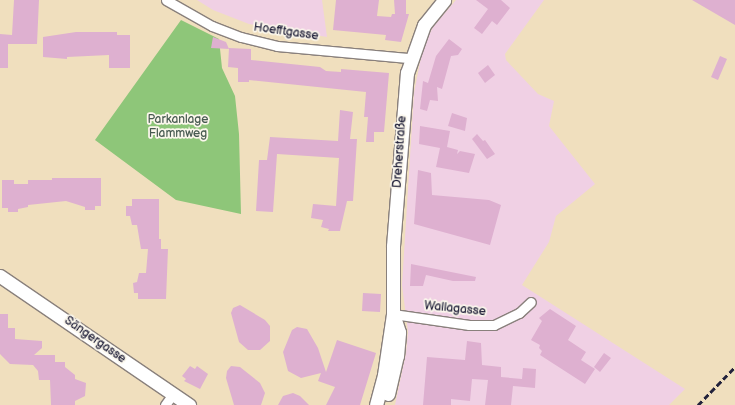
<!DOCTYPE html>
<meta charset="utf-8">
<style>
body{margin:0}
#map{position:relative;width:735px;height:405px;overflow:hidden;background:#f0dfbe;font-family:"Balsamiq Sans",sans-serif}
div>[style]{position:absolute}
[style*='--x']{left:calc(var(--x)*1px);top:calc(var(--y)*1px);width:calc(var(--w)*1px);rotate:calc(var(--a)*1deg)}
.built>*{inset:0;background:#f0d0e4}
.green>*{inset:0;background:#8ec679}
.building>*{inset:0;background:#deb0d0}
.roads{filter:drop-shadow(1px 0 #89807c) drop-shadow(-1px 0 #89807c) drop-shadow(0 1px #89807c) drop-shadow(0 -1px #89807c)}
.street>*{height:9px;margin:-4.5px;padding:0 4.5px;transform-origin:4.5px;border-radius:4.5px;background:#fff}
.secondary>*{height:13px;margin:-6.5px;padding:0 6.5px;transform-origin:6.5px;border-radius:6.5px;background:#fff}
.rail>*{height:3px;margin-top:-1.5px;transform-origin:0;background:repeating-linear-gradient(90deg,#22223b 0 6px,transparent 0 9px)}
span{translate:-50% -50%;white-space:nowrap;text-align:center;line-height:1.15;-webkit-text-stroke:3.5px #fbf7ec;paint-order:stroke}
.street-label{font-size:12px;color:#22223b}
.park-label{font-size:12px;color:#485b51}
</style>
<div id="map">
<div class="built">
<i style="clip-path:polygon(197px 0,322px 0,327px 37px,249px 24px,213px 10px)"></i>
<i style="clip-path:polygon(456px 0,544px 0,505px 54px,506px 60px,538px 94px,554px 101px,549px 126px,595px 184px,556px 216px,549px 242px,522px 285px,685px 389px,669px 405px,395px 405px,406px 353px,408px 332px,402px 285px,414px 93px,423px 47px,433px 27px)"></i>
</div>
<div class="green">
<i style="clip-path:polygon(181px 20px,219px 39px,222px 68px,235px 96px,239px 134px,241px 214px,176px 200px,95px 140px)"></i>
</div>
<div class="building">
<i style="clip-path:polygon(14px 0,39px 0,37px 44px,8px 44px,8px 68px,0 68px,0 34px,12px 35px)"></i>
<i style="clip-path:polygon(336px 0,379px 0,377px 16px,391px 17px,392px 14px,395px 14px,394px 0,406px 0,406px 14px,409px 14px,401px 42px,385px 40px,386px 35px,333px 30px)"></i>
<i style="clip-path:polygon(476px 0,501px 0,510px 8px,497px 25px,492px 21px,482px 34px,474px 28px,488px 9px)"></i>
<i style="clip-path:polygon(692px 0,735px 0,735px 25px)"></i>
<i style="clip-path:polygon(76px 32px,117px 32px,117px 35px,130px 35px,130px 68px,109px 68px,109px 55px,67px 57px,67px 59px,43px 57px,43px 37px)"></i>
<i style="clip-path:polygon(213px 37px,226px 42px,229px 49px,211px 48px)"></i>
<i style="clip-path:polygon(449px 39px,462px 49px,458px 55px,451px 56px,442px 89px,437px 87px,438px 101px,430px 100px,427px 111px,420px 109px,423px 81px,428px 83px,436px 56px)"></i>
<i style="clip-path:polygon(229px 48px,251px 49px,251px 60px,320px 67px,326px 71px,341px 72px,341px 69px,389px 73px,384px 132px,374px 132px,374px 142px,366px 142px,368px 117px,364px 117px,366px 92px,249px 80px,249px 82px,238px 82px,238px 68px,228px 67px)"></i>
<i style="clip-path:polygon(720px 56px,727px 59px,718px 80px,711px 77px)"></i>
<i style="clip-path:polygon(488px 65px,495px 75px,485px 83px,478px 73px)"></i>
<i style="clip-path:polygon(340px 110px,353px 112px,350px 139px,357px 139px,353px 201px,347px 201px,340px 231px,328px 231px,329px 229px,321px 227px,323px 220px,311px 218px,313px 204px,336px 206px,339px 158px,277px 154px,273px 212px,256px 211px,259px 160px,267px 160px,270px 137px,338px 141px)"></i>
<i style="clip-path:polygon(452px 113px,467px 118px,465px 131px,448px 126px)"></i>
<i style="clip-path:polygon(420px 126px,450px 131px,447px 147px,458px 150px,457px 154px,460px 151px,475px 154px,469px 173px,436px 167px,440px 148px,419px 144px)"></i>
<i style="clip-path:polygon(477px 134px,483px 141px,485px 140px,495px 154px,487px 159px,472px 139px)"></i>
<i style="clip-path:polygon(418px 170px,431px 173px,432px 195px,489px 200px,501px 205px,490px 245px,414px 224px)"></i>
<i style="clip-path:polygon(52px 178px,101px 178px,101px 206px,95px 206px,95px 210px,85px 210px,85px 207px,66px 201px,28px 205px,28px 207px,18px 209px,18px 212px,8px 212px,8px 208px,2px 208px,2px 180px,14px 180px,14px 184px,28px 184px,28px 180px,52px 180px)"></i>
<i style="clip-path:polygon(132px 199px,159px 199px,159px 239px,161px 239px,161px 249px,168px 249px,166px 299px,138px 299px,138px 293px,134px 293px,133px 283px,137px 282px,139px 273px,146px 273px,148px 249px,141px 249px,137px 225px,132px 225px,130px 216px,126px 216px,126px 206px,132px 206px)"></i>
<i style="clip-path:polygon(411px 264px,476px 277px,475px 281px,453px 281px,426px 275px,423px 286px,410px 286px)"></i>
<i style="clip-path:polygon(363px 293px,381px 294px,380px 312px,362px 311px)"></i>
<i style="clip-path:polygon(240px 305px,265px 320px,270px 326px,270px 341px,260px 350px,248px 350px,239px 342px,231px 313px,233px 308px)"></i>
<i style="clip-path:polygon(550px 309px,576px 326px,568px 340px,586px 352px,581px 360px,595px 369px,585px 384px,540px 355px,542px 351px,539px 348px,540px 345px,531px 340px,542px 321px,539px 318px)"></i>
<i style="clip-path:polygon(0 314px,8px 314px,8px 328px,15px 328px,15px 339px,42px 341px,42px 348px,34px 355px,55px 355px,55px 362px,65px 362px,65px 367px,75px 375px,75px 379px,86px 383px,85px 396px,75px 401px,75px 405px,51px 405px,50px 380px,39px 380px,38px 371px,33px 365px,10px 364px,0 354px)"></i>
<i style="clip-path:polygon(297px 327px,307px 329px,318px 348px,326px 372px,337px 340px,376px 353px,360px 405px,326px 405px,335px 387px,318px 381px,321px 373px,301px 378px,288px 371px,283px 352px,292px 330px)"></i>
<i style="clip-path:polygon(467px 341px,481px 343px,482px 365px,501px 367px,501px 377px,522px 379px,523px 368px,536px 369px,535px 388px,513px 386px,511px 405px,485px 405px,488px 380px,472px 379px,470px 401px,451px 399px,451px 405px,423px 405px,427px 357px,465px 360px)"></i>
<i style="clip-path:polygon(604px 353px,611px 358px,600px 372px,594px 367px)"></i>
<i style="clip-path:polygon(190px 366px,195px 369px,197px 366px,208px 374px,200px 389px,184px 381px,186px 379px,182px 376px)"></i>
<i style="clip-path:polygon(231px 366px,240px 367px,260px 383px,265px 393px,261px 405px,234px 405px,226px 378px,227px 371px)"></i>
<i style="clip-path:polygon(293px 393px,300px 396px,309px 405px,278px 405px,283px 396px)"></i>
</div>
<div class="roads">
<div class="street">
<i style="--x:166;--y:0;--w:53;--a:29.5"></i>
<i style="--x:212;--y:26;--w:31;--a:21"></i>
<i style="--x:241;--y:37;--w:37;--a:14"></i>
<i style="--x:277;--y:46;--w:134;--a:5.2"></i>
<i style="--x:393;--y:314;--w:77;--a:8.2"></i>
<i style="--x:469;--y:325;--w:25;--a:0"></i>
<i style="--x:494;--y:325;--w:28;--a:-26"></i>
<i style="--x:519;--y:313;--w:16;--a:-43"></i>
<i style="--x:165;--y:405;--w:14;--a:-54"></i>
</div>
<div class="secondary">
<i style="--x:0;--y:276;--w:229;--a:34.3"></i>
<i style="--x:388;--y:394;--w:39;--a:-77"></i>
<i style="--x:397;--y:356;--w:24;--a:-85"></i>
<i style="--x:399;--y:332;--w:19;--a:-108"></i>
<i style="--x:376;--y:405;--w:31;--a:-75"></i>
<i style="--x:384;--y:375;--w:62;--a:-81.6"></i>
<i style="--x:393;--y:314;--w:68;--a:-90"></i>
<i style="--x:393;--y:246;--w:174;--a:-85.4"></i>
<i style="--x:407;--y:73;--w:51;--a:-70.5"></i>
<i style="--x:424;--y:25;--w:32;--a:-51"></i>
</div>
</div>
<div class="rail">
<i style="--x:698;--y:405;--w:53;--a:-45.8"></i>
</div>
<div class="street-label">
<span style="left:286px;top:32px;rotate:8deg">Hoefftgasse</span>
<span style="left:400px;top:152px;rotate:-86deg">Dreherstraße</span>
<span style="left:455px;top:309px;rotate:6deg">Wallagasse</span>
<span style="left:95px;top:340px;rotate:35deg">Sängergasse</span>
</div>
<div class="park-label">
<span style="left:178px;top:127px">Parkanlage<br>Flammweg</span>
</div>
</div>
